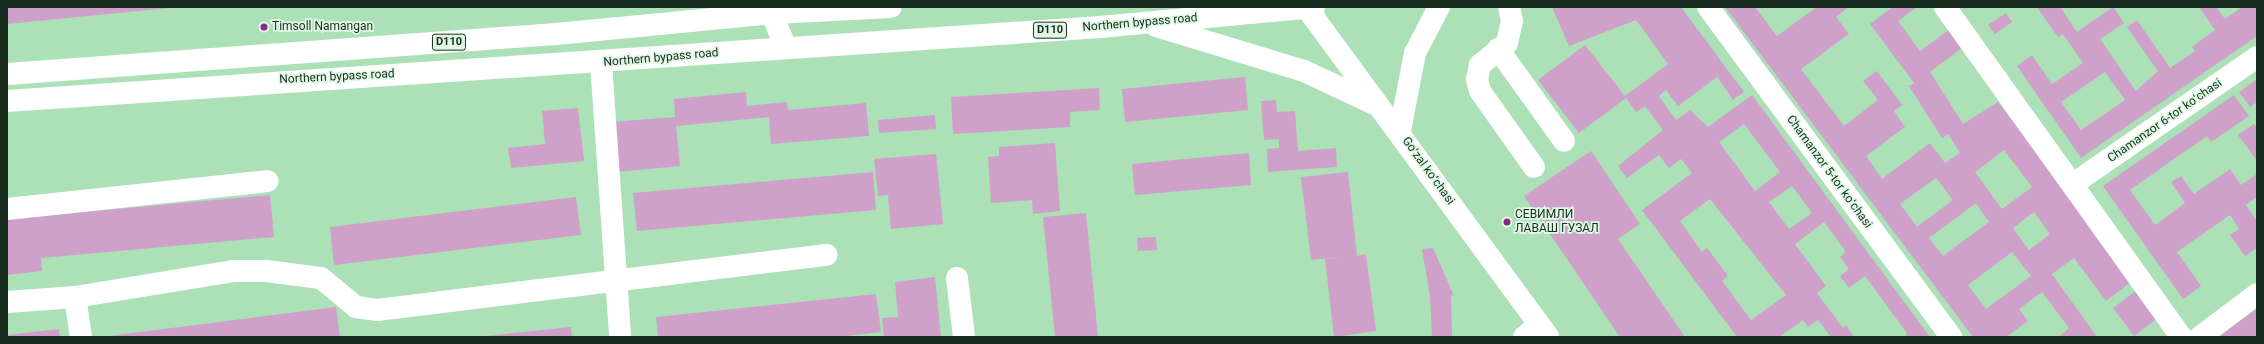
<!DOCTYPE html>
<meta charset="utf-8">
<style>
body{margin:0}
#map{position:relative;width:2264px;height:344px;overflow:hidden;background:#ace0b7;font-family:Roboto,sans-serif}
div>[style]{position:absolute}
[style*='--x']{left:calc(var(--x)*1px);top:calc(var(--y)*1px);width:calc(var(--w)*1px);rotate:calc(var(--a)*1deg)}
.building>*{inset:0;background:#cfa0c9}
.minor>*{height:22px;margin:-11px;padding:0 11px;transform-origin:11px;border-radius:11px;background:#fff}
.major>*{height:22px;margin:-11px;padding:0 11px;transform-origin:11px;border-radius:11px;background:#fff}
.dots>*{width:11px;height:11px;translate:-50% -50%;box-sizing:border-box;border:2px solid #e0f9e4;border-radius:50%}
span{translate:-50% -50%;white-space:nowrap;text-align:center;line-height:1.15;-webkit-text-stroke:3.5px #e0f9e4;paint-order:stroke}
.shield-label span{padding:1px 3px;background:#e0f9e4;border:1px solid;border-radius:3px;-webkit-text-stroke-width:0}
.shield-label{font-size:11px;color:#192d1e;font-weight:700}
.street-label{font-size:12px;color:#192d1e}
.poi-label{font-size:12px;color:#192d1e}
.left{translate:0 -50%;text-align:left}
.frame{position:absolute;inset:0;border:8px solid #192d1e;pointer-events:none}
</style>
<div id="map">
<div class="building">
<i style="clip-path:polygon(7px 7px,169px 7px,169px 8px,7px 24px)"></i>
<i style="clip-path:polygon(evenodd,1552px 7px,1681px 7px,1744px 92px,1733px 100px,1717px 77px,1678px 106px,1666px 90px,1659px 96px,1676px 120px,1690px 110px,1708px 127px,1752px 95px,1930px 337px,1906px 337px,1907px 333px,1865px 276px,1849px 288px,1840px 276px,1849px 269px,1840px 257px,1846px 252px,1824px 222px,1795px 244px,1826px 286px,1817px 293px,1843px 328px,1846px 325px,1854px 337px,1831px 337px,1818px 320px,1808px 327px,1803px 320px,1779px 337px,1737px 337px,1642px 210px,1692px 173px,1681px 159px,1669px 168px,1659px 155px,1627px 178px,1618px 166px,1663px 130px,1645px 106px,1636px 112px,1626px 98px,1579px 133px,1538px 80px,1585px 45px,1625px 96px,1668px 64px,1636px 20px,1569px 46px,1552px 7px,1744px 124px,1780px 172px,1755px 191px,1719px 142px,1744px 124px,1552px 7px,1792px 186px,1812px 213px,1789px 229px,1769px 202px,1792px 186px,1552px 7px,1710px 199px,1786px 295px,1751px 320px,1722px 281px,1728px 276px,1707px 248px,1702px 252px,1680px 221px,1710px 199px)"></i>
<i style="clip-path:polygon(evenodd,1725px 7px,1755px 7px,1777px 36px,1817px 7px,1849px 7px,1836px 17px,1849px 34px,1801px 69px,1844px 126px,1878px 100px,1863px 81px,1877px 71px,1902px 105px,1894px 111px,1905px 127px,1866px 156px,1882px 179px,1930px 143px,1945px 163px,1960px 153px,1948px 134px,1942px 138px,1909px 86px,1914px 83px,1870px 24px,1893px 7px,1917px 7px,1898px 21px,1920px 51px,1950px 29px,1963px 47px,1930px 72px,1963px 124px,1998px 102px,2131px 282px,2106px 301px,2074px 258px,2052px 274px,2097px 337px,2058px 337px,2069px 328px,2042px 292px,2019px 309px,2028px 321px,2006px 337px,1973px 337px,1725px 7px,2004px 150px,2032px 187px,2002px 209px,1975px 172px,2004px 150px,1725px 7px,1936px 178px,1953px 200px,1917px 227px,1900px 204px,1936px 178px,1725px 7px,1976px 203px,1989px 222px,1943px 256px,1929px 238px,1976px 203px,1725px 7px,2034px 212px,2050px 234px,2029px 250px,2013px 228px,2034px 212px,1725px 7px,2012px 252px,2031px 276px,1986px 309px,1968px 285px,2012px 252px)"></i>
<i style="clip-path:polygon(evenodd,2037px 7px,2060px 7px,2077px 32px,2113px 7px,2124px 23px,2100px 39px,2136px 91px,2158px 71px,2127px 27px,2137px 20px,2170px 68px,2195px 51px,2192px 47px,2215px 30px,2199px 7px,2216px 7px,2225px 19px,2242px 7px,2257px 7px,2257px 36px,2081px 158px,2017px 66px,2032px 55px,2052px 84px,2083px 63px,2063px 34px,2058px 37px,2037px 7px,2105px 72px,2125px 100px,2081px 130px,2061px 102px,2105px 72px)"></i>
<i style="clip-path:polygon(2006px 13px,2012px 22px,1995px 34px,1988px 25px)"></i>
<i style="clip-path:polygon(1245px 77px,1248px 110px,1125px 122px,1122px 89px)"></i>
<i style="clip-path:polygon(2257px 79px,2257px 102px,2250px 107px,2239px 92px)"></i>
<i style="clip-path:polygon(1099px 88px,1100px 110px,1070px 112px,1070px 127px,953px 134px,951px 97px)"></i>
<i style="clip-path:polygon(746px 92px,747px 106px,787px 102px,788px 110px,866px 103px,869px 136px,771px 144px,769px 117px,676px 126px,680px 166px,616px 172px,612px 122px,675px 117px,674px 99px)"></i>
<i style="clip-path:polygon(2234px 95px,2249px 116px,2211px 142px,2207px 136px,2130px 190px,2155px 225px,2185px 203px,2171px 182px,2181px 176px,2194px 194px,2230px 169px,2241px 185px,2257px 174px,2257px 197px,2246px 205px,2257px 221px,2257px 248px,2245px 256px,2230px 235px,2239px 229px,2230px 215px,2177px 252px,2201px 286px,2183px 299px,2103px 186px)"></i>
<i style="clip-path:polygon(1276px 100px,1277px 112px,1295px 111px,1298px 151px,1336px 148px,1337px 167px,1268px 172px,1267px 149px,1279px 148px,1279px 139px,1264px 140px,1261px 101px)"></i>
<i style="clip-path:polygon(578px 108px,584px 161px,511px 168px,508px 148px,545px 144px,542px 111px)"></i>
<i style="clip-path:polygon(935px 115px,936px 129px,879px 133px,878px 120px)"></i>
<i style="clip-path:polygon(2254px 124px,2257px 128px,2257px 161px,2238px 135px)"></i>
<i style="clip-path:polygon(1055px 143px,1060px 211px,1033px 214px,1032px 200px,991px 203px,988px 157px,999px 156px,999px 147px)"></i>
<i style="clip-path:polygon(1591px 151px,1640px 224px,1618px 239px,1685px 337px,1620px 337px,1524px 196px)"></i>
<i style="clip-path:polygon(1249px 153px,1251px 185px,1135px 195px,1132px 164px)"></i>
<i style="clip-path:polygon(936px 154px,943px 224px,891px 229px,888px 195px,878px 196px,874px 159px)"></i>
<i style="clip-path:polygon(873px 172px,876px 210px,637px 231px,633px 193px)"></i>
<i style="clip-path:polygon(1348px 172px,1357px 256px,1366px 254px,1376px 331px,1334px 337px,1325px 259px,1350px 256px,1311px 260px,1301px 177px)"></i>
<i style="clip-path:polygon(270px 195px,274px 237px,41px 258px,42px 271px,7px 275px,7px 219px)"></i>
<i style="clip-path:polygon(576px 197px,581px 235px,334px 265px,330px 227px)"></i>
<i style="clip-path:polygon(1086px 213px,1098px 337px,1055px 337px,1043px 217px)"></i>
<i style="clip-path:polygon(1156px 237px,1157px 250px,1138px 251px,1137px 238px)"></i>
<i style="clip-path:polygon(1433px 248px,1454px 296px,1451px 295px,1452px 337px,1432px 337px,1430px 296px,1422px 249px)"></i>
<i style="clip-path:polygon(935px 277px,941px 337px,884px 337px,882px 318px,898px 317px,895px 282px)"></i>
<i style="clip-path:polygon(2137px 290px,2158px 318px,2134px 336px,2113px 308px)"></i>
<i style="clip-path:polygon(876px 294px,881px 332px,837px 337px,658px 337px,656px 317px)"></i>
<i style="clip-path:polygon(336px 307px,340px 337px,109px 337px,109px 336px)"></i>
<i style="clip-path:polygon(2257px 308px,2257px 337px,2217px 337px)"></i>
<i style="clip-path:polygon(571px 327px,572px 337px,485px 337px,485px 336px)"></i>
<i style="clip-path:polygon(59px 329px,60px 337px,7px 337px,7px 335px)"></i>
</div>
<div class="minor">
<i style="--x:769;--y:7;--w:44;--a:67.5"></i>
<i style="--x:1509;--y:7;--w:14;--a:78"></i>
<i style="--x:1512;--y:21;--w:23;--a:103"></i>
<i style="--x:1507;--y:43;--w:35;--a:141"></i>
<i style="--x:1480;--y:65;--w:14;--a:102"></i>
<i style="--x:1477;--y:79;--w:12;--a:76"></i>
<i style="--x:1480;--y:91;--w:93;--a:54.6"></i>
<i style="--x:1708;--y:7;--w:410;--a:53.6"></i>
<i style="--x:1945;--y:7;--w:406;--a:54.4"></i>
<i style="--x:1498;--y:49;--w:113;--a:54.3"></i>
<i style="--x:601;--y:63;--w:275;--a:86"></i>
<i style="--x:2073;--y:184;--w:224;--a:-34.6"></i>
<i style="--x:7;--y:209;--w:262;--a:-6.1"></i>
<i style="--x:957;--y:278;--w:59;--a:83.2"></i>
<i style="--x:75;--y:297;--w:160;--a:-9.3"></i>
<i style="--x:233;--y:271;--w:33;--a:0"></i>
<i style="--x:266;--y:271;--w:55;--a:7.3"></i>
<i style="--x:321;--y:278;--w:45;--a:39.6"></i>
<i style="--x:356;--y:307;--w:21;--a:8"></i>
<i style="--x:377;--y:310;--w:453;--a:-7"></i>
<i style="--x:7;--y:302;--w:68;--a:-4.2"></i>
<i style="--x:75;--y:297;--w:40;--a:81.5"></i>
<i style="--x:1524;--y:337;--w:19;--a:-39"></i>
<i style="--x:2200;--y:337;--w:71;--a:-37"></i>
</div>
<div class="major">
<i style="--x:1306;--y:7;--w:409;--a:53.7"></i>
<i style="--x:1156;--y:26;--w:155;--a:16.9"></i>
<i style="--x:1304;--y:71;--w:81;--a:25"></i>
<i style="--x:7;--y:74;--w:550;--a:-4.17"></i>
<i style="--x:556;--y:34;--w:220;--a:-5.5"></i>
<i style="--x:775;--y:13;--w:116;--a:-3"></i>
<i style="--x:7;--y:101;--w:1096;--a:-3.87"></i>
<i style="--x:1100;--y:27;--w:215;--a:-5.3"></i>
<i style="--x:1400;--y:131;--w:79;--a:-79.1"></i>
<i style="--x:1415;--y:53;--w:52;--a:-62.4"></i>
</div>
<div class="dots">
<i style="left:264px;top:27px;background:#8e2488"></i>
<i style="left:1507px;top:222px;background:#8e2488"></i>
</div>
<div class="shield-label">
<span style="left:1050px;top:30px">D110</span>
<span style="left:449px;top:42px">D110</span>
</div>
<div class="street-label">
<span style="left:1140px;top:23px;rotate:-5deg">Northern bypass road</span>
<span style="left:661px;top:58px;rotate:-5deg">Northern bypass road</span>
<span style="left:337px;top:77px;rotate:-3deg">Northern bypass road</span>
<span style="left:2165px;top:121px;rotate:-35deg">Chamanzor 6-tor koʻchasi</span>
<span style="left:1428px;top:171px;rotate:54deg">Goʻzal koʻchasi</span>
<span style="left:1829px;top:172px;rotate:54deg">Chamanzor 5-tor koʻchasi</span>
</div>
<div class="poi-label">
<span class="left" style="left:272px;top:27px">Timsoll Namangan</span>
<span class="left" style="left:1515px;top:222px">СЕВИМЛИ<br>ЛАВАШ ГУЗАЛ</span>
</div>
<div class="frame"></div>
</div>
